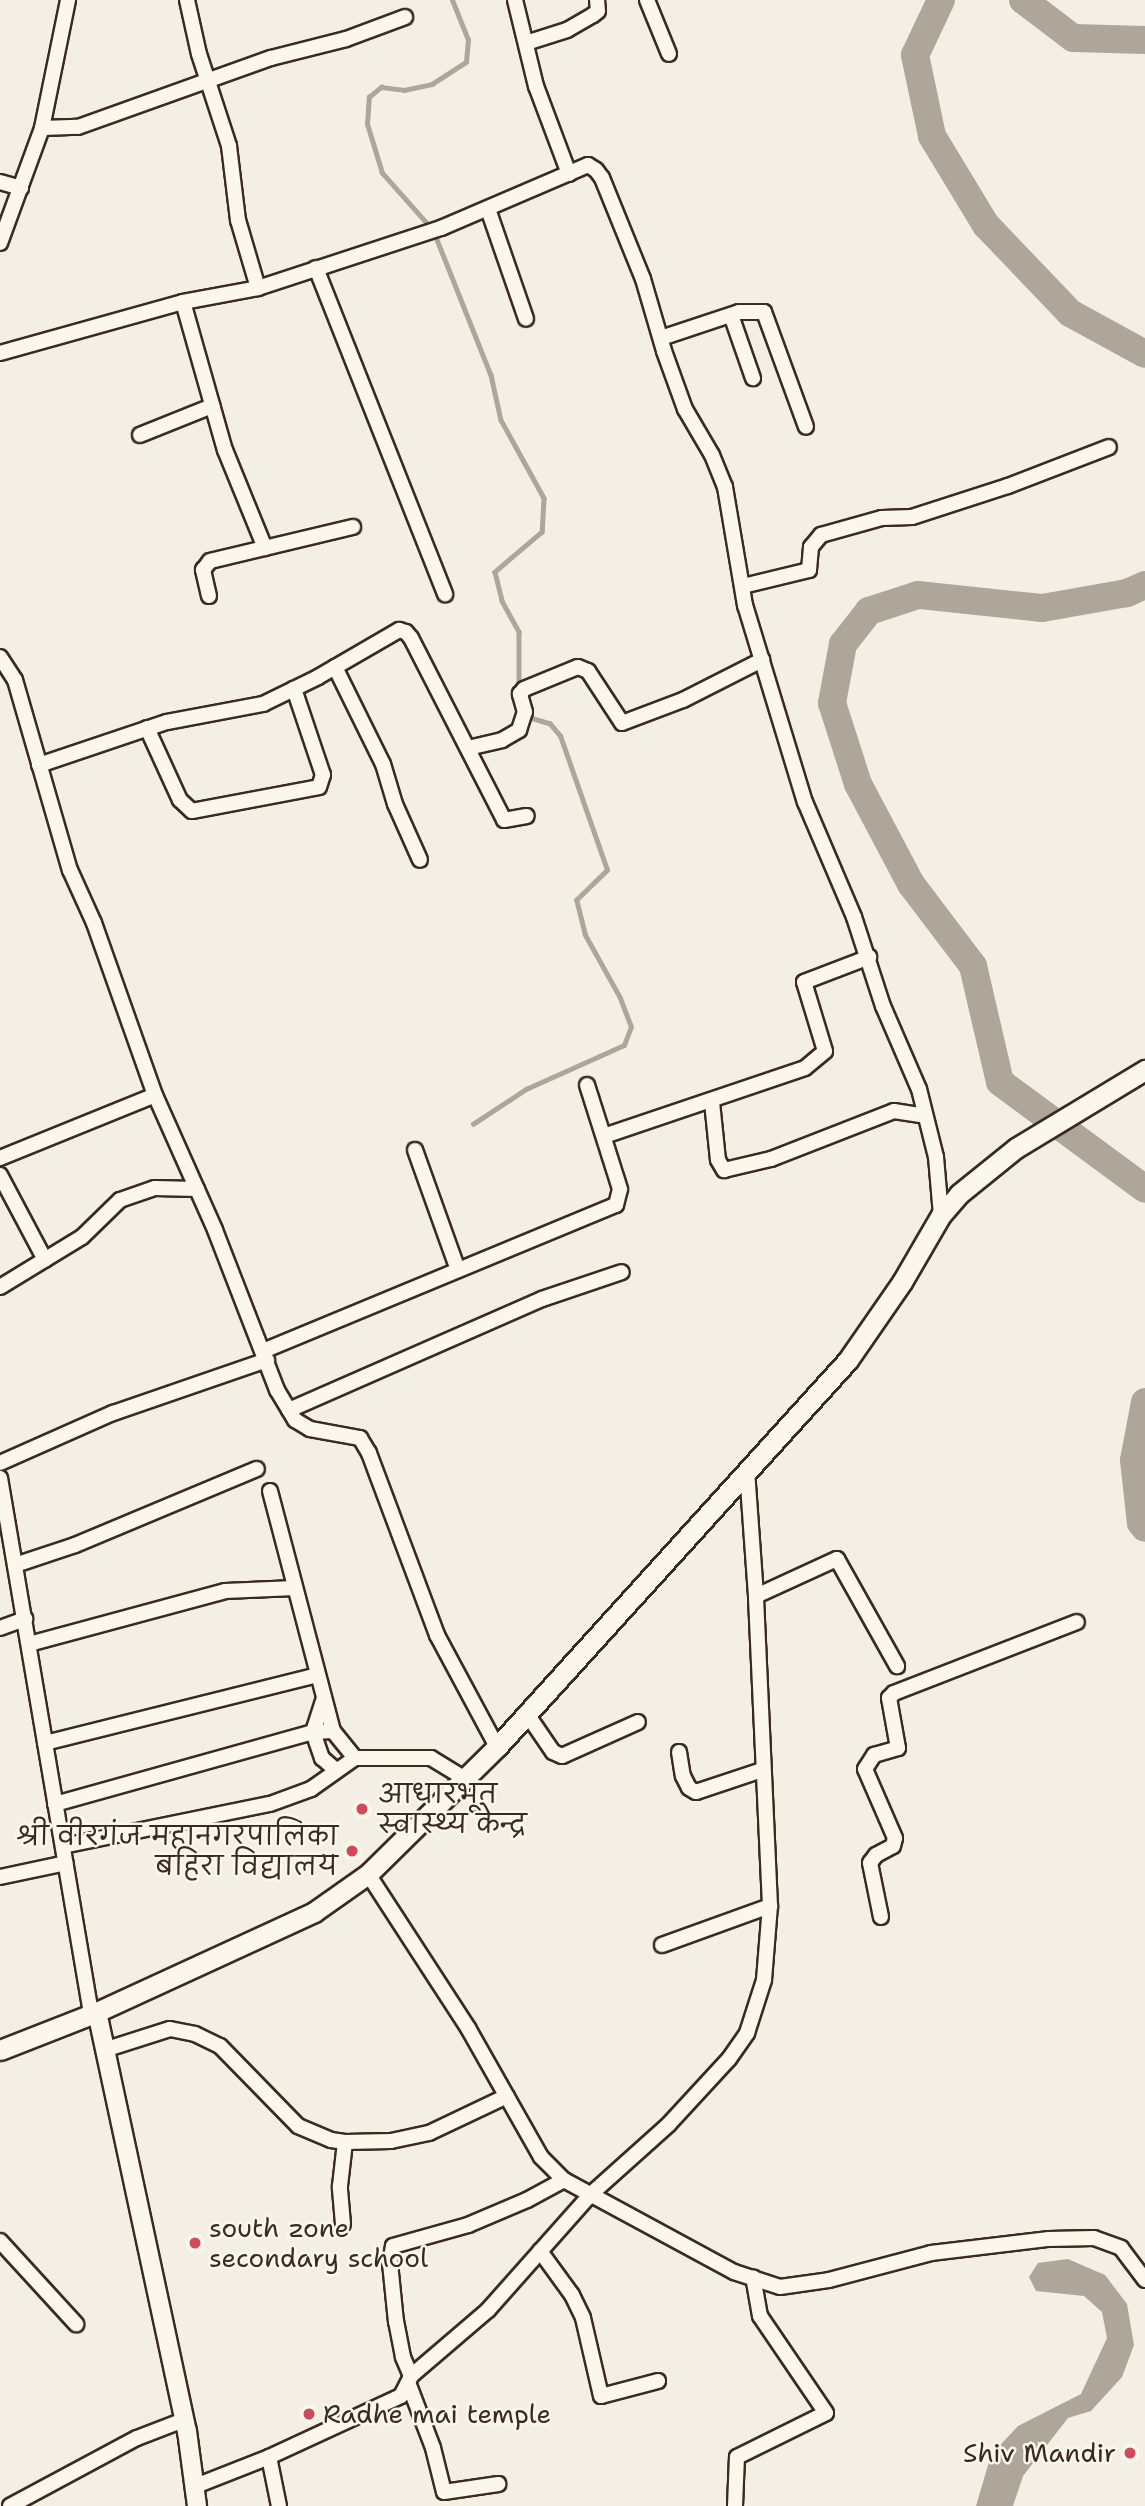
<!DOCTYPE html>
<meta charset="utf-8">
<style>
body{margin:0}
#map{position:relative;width:1145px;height:2506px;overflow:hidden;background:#f3efe4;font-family:"Shantell Sans","Playpen Sans Deva",sans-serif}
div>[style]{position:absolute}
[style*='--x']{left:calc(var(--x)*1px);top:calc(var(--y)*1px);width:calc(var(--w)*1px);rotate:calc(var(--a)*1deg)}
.water>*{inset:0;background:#afa69a}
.stream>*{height:4.5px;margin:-2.25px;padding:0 2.25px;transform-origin:2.25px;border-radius:2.25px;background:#afa69a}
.river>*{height:28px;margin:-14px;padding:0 14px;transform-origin:14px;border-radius:14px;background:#afa69a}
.roads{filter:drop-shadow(2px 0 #3b2a1e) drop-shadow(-2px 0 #3b2a1e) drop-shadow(0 2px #3b2a1e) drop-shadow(0 -2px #3b2a1e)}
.minor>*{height:14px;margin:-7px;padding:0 7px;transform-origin:7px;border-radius:7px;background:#fbf7ec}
.tertiary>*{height:18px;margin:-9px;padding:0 9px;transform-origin:9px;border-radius:9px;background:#fbf7ec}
.secondary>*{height:19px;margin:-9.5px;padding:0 9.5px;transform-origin:9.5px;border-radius:9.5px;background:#fbf7ec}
.dots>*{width:19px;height:19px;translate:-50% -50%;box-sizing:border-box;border:4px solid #fbf7ec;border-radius:50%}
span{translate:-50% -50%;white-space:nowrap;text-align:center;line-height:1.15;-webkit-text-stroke:5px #fbf7ec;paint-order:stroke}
.poi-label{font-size:26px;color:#3b2a1e}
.left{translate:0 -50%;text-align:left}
.right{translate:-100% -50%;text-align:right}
</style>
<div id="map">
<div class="water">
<i style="clip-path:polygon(1068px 2259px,1105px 2275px,1127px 2304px,1134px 2345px,1122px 2377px,1091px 2411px,1068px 2418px,1023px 2476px,1013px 2506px,976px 2506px,991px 2455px,1018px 2426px,1081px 2394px,1107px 2338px,1102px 2312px,1084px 2296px,1036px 2291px,1029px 2277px,1038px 2263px)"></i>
</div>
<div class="stream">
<i style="--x:429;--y:226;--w:71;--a:-131.6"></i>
<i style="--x:382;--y:173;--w:51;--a:-107"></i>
<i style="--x:367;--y:124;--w:27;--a:-86"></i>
<i style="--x:369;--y:97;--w:16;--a:-40"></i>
<i style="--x:381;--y:87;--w:23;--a:7"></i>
<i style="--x:404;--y:90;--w:29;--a:-12"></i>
<i style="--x:432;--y:84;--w:40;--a:-32.9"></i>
<i style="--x:466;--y:62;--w:22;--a:-85"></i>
<i style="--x:468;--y:40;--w:43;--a:-111.8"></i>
<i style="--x:436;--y:237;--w:149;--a:68.3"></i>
<i style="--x:491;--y:375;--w:46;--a:77.5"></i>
<i style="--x:501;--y:420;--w:89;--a:61.1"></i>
<i style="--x:544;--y:498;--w:34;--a:93"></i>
<i style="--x:542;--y:532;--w:62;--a:139.6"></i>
<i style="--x:495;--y:572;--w:30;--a:76"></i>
<i style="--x:502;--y:601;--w:35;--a:61"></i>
<i style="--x:519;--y:632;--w:59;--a:90"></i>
<i style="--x:473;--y:1124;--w:64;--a:-33.4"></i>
<i style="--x:526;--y:1089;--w:107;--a:-24.2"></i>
<i style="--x:624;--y:1045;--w:19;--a:-69"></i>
<i style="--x:631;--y:1027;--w:31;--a:-111"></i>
<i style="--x:620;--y:998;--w:72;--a:-119.1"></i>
<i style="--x:585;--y:935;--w:36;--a:-104"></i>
<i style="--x:576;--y:900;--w:43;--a:-44.1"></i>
<i style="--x:607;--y:870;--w:142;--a:-109.3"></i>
<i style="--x:560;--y:736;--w:16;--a:-130"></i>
<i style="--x:550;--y:724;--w:24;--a:-163"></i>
</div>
<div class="river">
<i style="--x:941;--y:0;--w:61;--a:115.3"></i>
<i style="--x:915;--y:55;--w:83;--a:78.1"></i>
<i style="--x:932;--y:136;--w:104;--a:58.8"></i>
<i style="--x:986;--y:225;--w:122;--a:46.3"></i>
<i style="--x:1070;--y:313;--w:85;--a:28.7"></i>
<i style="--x:1023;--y:0;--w:63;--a:37.2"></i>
<i style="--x:1073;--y:38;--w:72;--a:1.6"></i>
<i style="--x:1145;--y:585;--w:20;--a:156"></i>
<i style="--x:1127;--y:593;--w:86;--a:170"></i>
<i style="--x:1042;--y:608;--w:125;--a:-174"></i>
<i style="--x:918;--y:595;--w:52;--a:161.9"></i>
<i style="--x:869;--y:611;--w:42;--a:128.2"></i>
<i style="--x:843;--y:644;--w:60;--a:100.6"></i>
<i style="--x:832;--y:703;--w:85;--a:72.2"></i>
<i style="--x:858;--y:784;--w:113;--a:62.1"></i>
<i style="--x:911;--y:884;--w:103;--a:52.9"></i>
<i style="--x:973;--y:966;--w:119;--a:76.9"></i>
<i style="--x:1000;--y:1082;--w:180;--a:36.4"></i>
<i style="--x:1145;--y:1402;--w:59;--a:100.7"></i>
<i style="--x:1134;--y:1460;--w:63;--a:83.7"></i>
<i style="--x:1141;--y:1523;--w:6;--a:51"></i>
</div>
<div class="roads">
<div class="minor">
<i style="--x:187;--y:0;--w:55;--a:77.5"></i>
<i style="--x:199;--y:54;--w:97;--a:71.9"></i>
<i style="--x:229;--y:146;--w:75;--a:83.1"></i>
<i style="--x:238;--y:220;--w:71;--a:73.6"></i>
<i style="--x:515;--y:0;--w:89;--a:76.3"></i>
<i style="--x:536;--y:86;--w:94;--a:69.4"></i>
<i style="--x:647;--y:0;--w:58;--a:67.8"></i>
<i style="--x:526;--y:43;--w:43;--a:-17.6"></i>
<i style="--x:567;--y:30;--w:30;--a:-30"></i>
<i style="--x:593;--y:15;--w:6;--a:-39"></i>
<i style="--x:598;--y:11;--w:11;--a:-95"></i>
<i style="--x:42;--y:128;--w:36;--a:-2"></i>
<i style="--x:78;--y:127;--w:205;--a:-19.7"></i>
<i style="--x:271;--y:58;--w:77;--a:-14.2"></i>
<i style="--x:346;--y:39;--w:63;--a:-20.4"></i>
<i style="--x:0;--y:182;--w:22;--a:16"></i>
<i style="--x:488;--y:209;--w:116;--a:70.9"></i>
<i style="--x:0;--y:243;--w:122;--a:-69.9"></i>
<i style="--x:42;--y:128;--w:131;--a:-78.5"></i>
<i style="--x:316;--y:268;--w:351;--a:68.4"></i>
<i style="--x:183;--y:302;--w:154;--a:74.2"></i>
<i style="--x:225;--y:450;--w:106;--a:67.8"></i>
<i style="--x:731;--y:315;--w:67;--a:70.8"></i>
<i style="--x:661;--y:338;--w:82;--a:-18.4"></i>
<i style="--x:739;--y:312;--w:25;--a:0"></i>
<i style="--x:764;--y:312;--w:122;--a:69.9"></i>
<i style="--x:0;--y:353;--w:190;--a:-15.6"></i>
<i style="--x:183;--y:302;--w:76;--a:-10.6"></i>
<i style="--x:258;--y:288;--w:193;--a:-18.2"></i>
<i style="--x:441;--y:228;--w:160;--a:-23.2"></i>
<i style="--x:588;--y:165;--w:9;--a:32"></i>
<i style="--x:596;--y:170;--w:10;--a:53"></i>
<i style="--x:602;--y:178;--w:109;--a:67.9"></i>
<i style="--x:643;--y:279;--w:75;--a:73.7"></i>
<i style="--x:664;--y:351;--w:62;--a:70.1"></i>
<i style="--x:685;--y:409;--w:53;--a:59.6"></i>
<i style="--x:712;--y:455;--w:35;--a:68"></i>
<i style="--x:725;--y:487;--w:120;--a:80.4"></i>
<i style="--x:745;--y:605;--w:206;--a:73.1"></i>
<i style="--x:805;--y:802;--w:125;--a:66.9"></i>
<i style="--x:854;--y:917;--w:94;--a:72"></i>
<i style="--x:883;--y:1006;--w:90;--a:66.6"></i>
<i style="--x:919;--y:1089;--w:70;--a:76"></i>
<i style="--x:936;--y:1157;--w:58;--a:85.1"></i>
<i style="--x:140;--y:435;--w:78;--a:-21.9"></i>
<i style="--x:743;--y:586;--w:68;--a:-13.6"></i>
<i style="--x:809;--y:570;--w:23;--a:-85"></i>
<i style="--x:811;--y:547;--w:16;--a:-50"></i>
<i style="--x:821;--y:535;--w:63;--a:-15.6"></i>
<i style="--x:882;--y:518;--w:30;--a:-2"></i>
<i style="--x:912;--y:517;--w:101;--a:-17.9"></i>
<i style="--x:1008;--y:486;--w:108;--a:-21.1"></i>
<i style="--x:209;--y:596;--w:27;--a:-103"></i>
<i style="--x:203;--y:570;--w:11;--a:-52"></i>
<i style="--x:210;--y:561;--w:147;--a:-13.4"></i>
<i style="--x:0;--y:657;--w:27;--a:57"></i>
<i style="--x:15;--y:680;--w:198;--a:73.9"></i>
<i style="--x:70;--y:870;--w:58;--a:65.6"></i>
<i style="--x:94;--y:923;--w:182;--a:70.5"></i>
<i style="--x:155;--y:1095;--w:148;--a:66"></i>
<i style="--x:215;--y:1230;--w:172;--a:68.8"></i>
<i style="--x:277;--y:1390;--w:35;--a:59"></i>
<i style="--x:295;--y:1420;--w:17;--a:31"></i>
<i style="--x:310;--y:1429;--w:51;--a:10.2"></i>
<i style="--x:360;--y:1438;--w:17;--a:59"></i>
<i style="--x:369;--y:1453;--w:194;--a:69.5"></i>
<i style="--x:437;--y:1635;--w:127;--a:61.8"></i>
<i style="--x:335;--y:667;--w:108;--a:63.7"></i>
<i style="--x:383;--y:764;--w:42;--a:73.3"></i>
<i style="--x:395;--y:804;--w:61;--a:65.9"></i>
<i style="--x:147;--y:728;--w:79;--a:65.4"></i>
<i style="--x:180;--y:800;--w:16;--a:43"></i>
<i style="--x:192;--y:811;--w:129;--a:-10.7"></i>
<i style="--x:319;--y:787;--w:13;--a:-72"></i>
<i style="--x:323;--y:775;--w:91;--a:-108.6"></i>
<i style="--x:468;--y:748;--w:35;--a:-13"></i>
<i style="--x:502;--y:740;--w:20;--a:-30"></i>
<i style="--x:519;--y:730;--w:19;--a:-72"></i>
<i style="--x:525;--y:712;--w:19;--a:-106"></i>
<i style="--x:520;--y:694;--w:6;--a:-51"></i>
<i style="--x:524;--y:689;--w:58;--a:-22.2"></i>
<i style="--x:578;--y:667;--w:11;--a:22"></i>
<i style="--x:588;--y:671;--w:62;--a:56.8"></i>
<i style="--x:622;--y:723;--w:65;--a:-20.7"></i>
<i style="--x:683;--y:700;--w:89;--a:-26.9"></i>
<i style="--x:39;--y:765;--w:135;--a:-18.6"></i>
<i style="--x:167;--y:722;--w:98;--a:-10.6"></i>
<i style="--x:263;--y:704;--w:61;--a:-26.1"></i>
<i style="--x:318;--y:677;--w:94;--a:-30.1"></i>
<i style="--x:399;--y:630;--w:7;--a:16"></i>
<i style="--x:406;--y:632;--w:8;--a:50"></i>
<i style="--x:411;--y:638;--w:204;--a:62.9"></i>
<i style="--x:504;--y:820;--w:23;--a:-10"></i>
<i style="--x:712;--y:1102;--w:58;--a:84.1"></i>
<i style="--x:718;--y:1160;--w:12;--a:59"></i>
<i style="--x:724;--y:1170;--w:48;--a:-13.2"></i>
<i style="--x:771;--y:1159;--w:132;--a:-21.3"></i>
<i style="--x:894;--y:1111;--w:30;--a:9"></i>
<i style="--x:604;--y:1136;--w:212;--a:-18.7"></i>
<i style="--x:805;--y:1068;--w:26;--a:-40"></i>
<i style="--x:825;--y:1051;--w:72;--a:-106.9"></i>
<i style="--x:804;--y:982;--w:70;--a:-21"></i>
<i style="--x:415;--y:1150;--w:127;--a:70.3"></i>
<i style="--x:0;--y:1158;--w:167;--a:-22.1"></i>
<i style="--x:0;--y:1175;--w:96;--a:62.1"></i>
<i style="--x:0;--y:1287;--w:96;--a:-31.4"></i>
<i style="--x:82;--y:1237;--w:53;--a:-44.2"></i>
<i style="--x:120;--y:1200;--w:37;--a:-19"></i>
<i style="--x:155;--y:1188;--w:42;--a:1.4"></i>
<i style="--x:263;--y:1351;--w:382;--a:-22.5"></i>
<i style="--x:616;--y:1205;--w:16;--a:-76"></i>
<i style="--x:620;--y:1189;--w:109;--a:-107.6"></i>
<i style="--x:289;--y:1410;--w:276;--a:-23.7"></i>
<i style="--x:542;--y:1299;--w:84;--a:-18.6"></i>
<i style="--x:0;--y:1463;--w:124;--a:-23.9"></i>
<i style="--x:113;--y:1413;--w:163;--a:-19"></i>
<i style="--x:0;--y:1478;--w:543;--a:80.35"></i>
<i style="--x:270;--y:1491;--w:248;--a:75.3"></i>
<i style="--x:333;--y:1731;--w:35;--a:51"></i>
<i style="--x:15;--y:1565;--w:63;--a:-18.4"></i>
<i style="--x:75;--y:1545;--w:197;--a:-22.7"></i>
<i style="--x:756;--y:1596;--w:89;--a:-24.6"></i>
<i style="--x:837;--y:1559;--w:123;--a:60.7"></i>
<i style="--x:0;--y:1628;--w:27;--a:-20"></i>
<i style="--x:29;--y:1644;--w:203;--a:-15.1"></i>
<i style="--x:225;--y:1591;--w:70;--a:-2.5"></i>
<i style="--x:324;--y:1698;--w:36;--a:108"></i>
<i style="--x:313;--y:1732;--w:28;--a:71"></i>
<i style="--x:322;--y:1758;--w:18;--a:41"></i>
<i style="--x:527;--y:1714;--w:46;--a:55.6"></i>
<i style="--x:553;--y:1752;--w:10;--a:24"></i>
<i style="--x:562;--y:1756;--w:83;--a:-24.1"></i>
<i style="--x:45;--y:1743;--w:281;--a:-14"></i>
<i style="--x:679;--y:1752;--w:24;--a:81"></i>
<i style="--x:683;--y:1776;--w:13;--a:63"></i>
<i style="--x:689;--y:1788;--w:8;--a:30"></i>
<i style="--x:696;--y:1792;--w:70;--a:-18.4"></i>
<i style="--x:55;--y:1804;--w:268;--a:-15.6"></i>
<i style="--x:313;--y:1732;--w:20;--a:-3"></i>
<i style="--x:63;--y:1846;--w:211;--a:-11.5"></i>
<i style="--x:270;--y:1804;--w:44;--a:-20.1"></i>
<i style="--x:311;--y:1789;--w:54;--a:-35.2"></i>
<i style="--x:355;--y:1758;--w:76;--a:0"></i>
<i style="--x:431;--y:1758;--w:42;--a:31.4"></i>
<i style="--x:368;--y:1874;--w:184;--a:57"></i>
<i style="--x:468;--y:2028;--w:148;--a:60.5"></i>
<i style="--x:541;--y:2157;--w:33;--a:45"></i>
<i style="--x:564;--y:2180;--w:193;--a:28.4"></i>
<i style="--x:734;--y:2272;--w:48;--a:18.1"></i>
<i style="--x:780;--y:2287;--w:49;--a:-8.1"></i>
<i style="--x:829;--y:2280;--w:106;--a:-14.8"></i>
<i style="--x:931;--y:2253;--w:119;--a:-6.8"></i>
<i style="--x:1049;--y:2239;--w:45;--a:-1.3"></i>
<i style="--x:1094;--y:2238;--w:29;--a:20"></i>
<i style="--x:1121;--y:2248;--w:40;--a:53"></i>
<i style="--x:0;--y:1877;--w:67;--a:-12"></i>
<i style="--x:881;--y:1917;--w:55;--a:-101.5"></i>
<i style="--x:870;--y:1863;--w:10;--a:-53"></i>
<i style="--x:876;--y:1855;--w:19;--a:-28"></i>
<i style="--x:893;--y:1846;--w:8;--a:-76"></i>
<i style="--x:895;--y:1838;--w:75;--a:-113.5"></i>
<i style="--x:865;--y:1769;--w:17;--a:-57"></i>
<i style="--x:874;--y:1755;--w:25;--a:-16"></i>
<i style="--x:898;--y:1748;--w:51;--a:-100.2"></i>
<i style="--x:889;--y:1698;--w:7;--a:-45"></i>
<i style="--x:894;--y:1693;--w:196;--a:-21.2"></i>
<i style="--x:662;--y:1945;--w:115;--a:-19.9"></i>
<i style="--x:104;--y:2050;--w:69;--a:-17.7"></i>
<i style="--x:170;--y:2029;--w:25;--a:11"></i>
<i style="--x:195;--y:2034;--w:28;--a:26"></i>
<i style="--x:220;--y:2046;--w:112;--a:45.7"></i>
<i style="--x:298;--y:2126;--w:36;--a:23"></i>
<i style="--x:331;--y:2140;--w:14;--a:8"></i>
<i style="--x:345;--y:2142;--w:46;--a:-1.2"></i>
<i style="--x:391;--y:2141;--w:39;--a:-12"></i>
<i style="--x:429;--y:2133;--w:86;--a:-25.4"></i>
<i style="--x:343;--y:2224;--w:38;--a:-95"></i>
<i style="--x:340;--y:2186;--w:44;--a:-83.5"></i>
<i style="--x:0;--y:2241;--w:113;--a:47.5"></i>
<i style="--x:540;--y:2251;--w:54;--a:54"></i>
<i style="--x:572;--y:2295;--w:25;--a:64"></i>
<i style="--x:583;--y:2318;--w:80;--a:77"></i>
<i style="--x:601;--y:2396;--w:59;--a:-14.7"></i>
<i style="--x:411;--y:2376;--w:21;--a:-113"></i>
<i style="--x:403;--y:2357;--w:36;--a:-101"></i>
<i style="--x:396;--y:2322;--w:59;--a:-95.8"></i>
<i style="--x:390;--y:2263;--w:17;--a:-80"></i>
<i style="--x:393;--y:2246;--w:78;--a:-15.6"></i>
<i style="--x:468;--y:2225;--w:64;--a:-23"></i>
<i style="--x:527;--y:2200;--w:42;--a:-28.4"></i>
<i style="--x:409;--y:2385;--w:67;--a:69.1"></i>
<i style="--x:433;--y:2448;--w:45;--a:76"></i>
<i style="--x:444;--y:2492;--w:55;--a:-8.4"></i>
<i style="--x:269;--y:2457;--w:50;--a:78.5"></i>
<i style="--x:193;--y:2487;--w:82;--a:-21.5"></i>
<i style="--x:269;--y:2457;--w:145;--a:-24.8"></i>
<i style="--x:401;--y:2396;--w:22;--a:-63"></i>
<i style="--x:411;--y:2376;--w:101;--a:-40.6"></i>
<i style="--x:488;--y:2310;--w:154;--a:-48.4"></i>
<i style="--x:590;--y:2195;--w:106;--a:-41.9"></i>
<i style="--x:669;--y:2124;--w:88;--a:-47.3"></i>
<i style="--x:729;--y:2059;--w:32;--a:-55"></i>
<i style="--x:747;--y:2033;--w:56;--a:-72.2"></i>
<i style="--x:764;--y:1980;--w:74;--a:-85.4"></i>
<i style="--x:770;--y:1906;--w:310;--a:-92.6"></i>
<i style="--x:756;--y:1596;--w:126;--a:-94.1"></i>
<i style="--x:10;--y:2506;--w:144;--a:-28.2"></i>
<i style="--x:137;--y:2438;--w:50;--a:-21"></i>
<i style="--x:735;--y:2506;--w:49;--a:-87.7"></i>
<i style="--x:737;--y:2457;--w:99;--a:-26.3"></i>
<i style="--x:826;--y:2413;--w:117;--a:-124.2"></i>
<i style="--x:760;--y:2316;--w:39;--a:-100"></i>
</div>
<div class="tertiary">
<i style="--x:97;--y:2012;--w:429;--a:77.9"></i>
<i style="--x:187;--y:2431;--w:76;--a:82.4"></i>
</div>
<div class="secondary">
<i style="--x:0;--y:2050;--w:104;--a:-21.4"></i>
<i style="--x:97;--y:2012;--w:239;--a:-24.7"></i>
<i style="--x:314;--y:1912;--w:66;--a:-35.1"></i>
<i style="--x:368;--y:1874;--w:181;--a:-44.6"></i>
<i style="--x:497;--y:1747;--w:522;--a:-47.79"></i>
<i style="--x:848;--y:1360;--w:95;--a:-55.3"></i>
<i style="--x:902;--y:1282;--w:78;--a:-59.8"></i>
<i style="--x:941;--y:1215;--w:28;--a:-49"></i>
<i style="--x:959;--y:1194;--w:73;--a:-38.9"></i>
<i style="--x:1016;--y:1148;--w:151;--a:-31.2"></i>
</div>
</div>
<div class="dots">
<i style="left:362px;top:1809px;background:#d1495b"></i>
<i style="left:352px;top:1851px;background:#d1495b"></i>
<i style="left:195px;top:2243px;background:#d1495b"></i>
<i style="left:309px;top:2414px;background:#d1495b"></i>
<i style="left:1130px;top:2453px;background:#d1495b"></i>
</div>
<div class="poi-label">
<span class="left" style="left:378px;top:1809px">आधारभूत<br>स्वास्थ्य केन्द्र</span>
<span class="right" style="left:338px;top:1851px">श्री वीरगंज महानगरपालिका<br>बहिरा विद्यालय</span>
<span class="left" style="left:209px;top:2243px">south zone<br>secondary school</span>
<span class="left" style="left:323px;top:2414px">Radhe mai temple</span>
<span class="right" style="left:1116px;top:2453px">Shiv Mandir</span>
</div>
</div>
